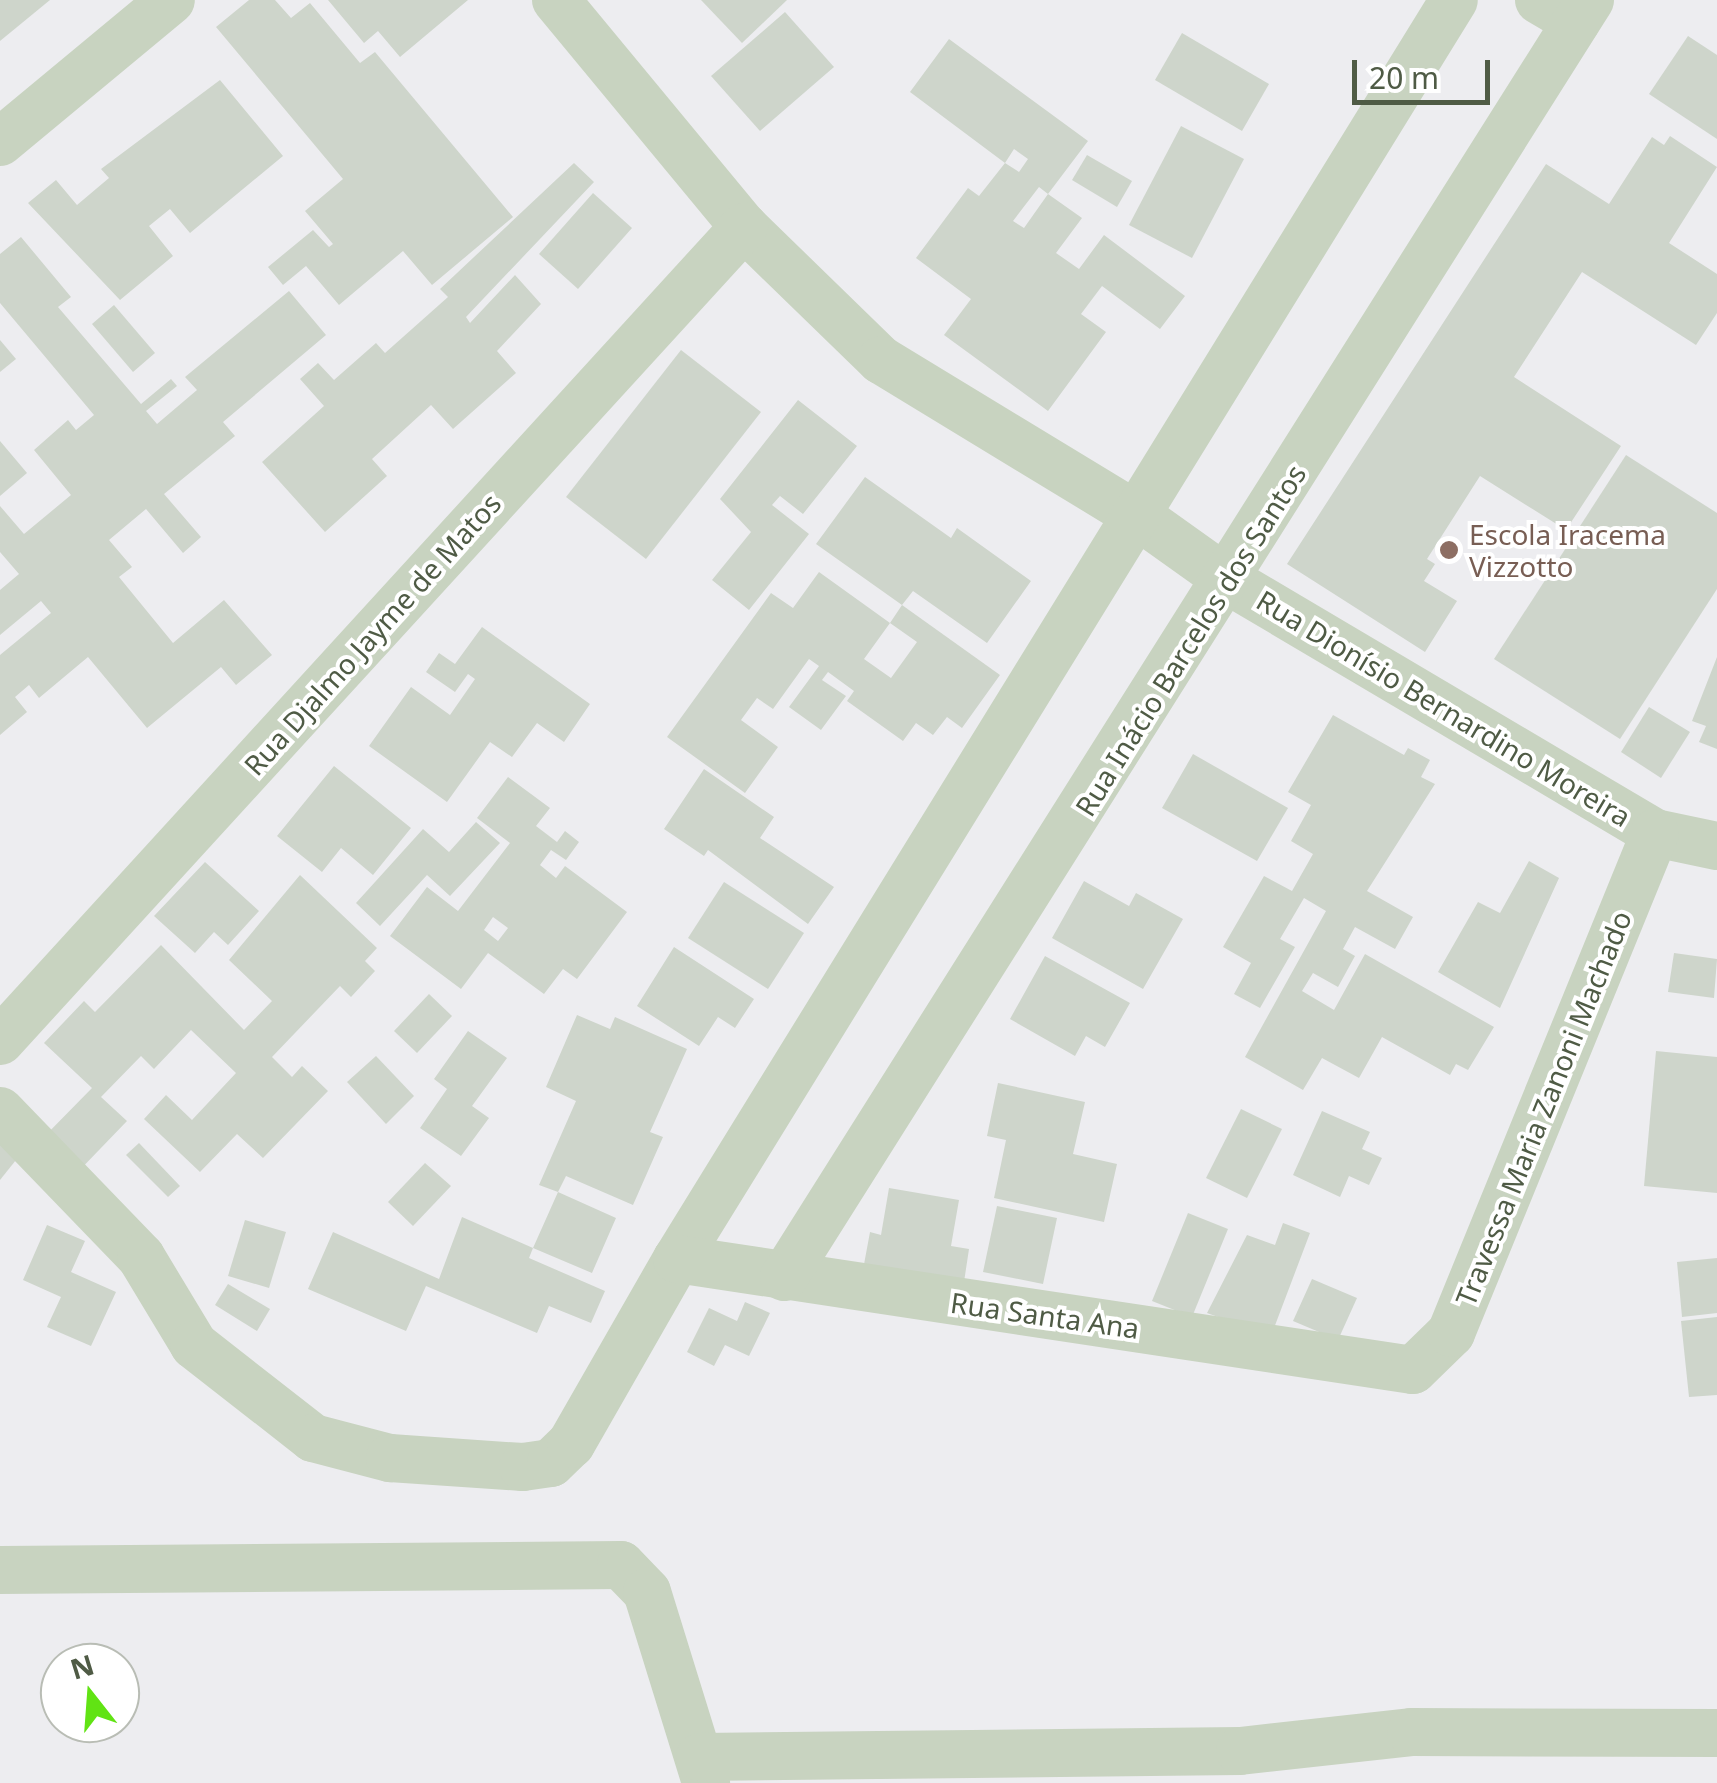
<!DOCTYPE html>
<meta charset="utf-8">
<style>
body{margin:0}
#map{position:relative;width:1717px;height:1783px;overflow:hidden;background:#ededf0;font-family:"Noto Sans",sans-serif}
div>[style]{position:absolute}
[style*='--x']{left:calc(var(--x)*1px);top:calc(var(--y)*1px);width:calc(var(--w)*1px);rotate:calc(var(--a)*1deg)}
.building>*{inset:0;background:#ced5cb}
.minor>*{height:48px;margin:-24px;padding:0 24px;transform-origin:24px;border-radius:24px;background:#c8d3c0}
.dots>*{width:28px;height:28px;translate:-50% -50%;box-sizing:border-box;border:5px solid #fff;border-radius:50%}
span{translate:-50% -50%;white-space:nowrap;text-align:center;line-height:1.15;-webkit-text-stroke:8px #fff;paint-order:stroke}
.education-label{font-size:28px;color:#785e54}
.left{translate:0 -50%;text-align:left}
.street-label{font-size:28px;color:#4f5b45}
.north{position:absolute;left:40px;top:1643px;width:100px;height:100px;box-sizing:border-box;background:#fff;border:2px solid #b9bdb5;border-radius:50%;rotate:343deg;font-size:28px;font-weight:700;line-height:40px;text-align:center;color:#4f5b45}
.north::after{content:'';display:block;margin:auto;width:35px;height:45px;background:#61e314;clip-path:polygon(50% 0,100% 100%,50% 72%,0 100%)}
.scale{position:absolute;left:1352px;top:60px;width:138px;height:45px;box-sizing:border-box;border:5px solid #4f5b45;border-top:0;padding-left:12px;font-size:30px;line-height:35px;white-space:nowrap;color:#4f5b45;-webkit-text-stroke:8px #fff;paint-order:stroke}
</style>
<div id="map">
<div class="building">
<i style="clip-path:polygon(0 0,50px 0,0 41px)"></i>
<i style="clip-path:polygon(249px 0,275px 0,291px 18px,310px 3px,360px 63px,375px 52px,513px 217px,432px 285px,403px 251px,339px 305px,306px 266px,283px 285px,268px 267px,313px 230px,329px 247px,333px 244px,305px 211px,343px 179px,216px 27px)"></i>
<i style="clip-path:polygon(328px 0,468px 0,400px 57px,378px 31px,364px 43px)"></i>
<i style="clip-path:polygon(701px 0,787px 0,742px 43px)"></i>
<i style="clip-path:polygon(785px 12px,834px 67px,760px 131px,711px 76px)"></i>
<i style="clip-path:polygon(1182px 33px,1269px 84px,1242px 131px,1155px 80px)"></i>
<i style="clip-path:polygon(1688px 36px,1717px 55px,1717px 139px,1649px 94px)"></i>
<i style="clip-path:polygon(949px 39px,1088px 141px,1048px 194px,1039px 187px,1013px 221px,1024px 228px,1048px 194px,1082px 218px,1056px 253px,1079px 269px,1104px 235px,1185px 296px,1160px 329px,1102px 286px,1081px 314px,1106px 332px,1048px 411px,944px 335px,971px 299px,916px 258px,968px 188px,979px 196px,1005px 163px,1019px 172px,1028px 159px,1014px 149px,1005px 163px,910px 92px)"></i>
<i style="clip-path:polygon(220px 80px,283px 156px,190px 233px,170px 209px,149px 226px,173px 256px,120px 300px,28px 203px,56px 180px,77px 205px,109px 178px,101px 169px)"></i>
<i style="clip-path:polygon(1181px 126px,1244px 159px,1192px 258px,1129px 225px)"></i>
<i style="clip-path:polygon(1670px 136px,1717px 167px,1669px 243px,1717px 274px,1717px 313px,1696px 345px,1582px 272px,1514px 377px,1621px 446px,1566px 530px,1480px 476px,1427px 559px,1435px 564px,1424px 581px,1457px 601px,1425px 652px,1287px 564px,1546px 164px,1609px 204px,1652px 137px,1664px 145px)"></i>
<i style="clip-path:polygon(1087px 155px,1132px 181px,1117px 207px,1072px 180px)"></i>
<i style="clip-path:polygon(574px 163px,594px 182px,466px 317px,470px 323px,515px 275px,541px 304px,497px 351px,516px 373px,453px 429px,431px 405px,372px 459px,387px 476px,325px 532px,262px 462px,324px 406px,300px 379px,318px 363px,334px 380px,376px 343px,385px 353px,448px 297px,440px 289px)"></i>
<i style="clip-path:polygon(593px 193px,632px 228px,578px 289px,539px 254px)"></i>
<i style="clip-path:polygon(21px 237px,71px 297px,58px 307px,141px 404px,171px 379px,177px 386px,146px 411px,157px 424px,197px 390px,185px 377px,289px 291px,326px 335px,223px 422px,235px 436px,164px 494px,201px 537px,183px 553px,146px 509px,109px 540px,132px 567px,119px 577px,173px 643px,224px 600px,272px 655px,236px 685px,221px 667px,147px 728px,88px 657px,39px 698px,29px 685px,15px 697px,27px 712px,0 735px,0 655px,51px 613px,41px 601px,0 635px,0 590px,19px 574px,0 552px,0 506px,24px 534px,71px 495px,34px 450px,68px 420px,76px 430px,94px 415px,0 303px,0 254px)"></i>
<i style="clip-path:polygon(114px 305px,155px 353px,133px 372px,92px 324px)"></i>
<i style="clip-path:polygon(0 340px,16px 359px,0 372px)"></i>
<i style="clip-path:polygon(681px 350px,761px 412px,646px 559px,566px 497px)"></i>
<i style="clip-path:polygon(798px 400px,857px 446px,803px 514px,780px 496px,772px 505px,809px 534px,749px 610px,712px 580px,751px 532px,720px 499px)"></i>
<i style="clip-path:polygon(0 441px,27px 473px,0 496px)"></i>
<i style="clip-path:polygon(1626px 455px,1717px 513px,1717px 589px,1620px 739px,1494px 659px)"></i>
<i style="clip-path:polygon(865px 477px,951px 538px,957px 528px,1031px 581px,987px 643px,913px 591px,902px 605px,816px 544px)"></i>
<i style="clip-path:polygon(evenodd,819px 572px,890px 623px,902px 605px,1000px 675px,962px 728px,947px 717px,933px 735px,916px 723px,903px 741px,847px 701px,854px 691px,828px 672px,822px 680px,846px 696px,821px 730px,789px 707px,819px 666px,809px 659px,773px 709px,757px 698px,741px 720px,778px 747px,745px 793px,667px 737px,771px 593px,793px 608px,819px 572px,890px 623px,917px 642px,891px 678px,864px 659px,890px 623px)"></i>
<i style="clip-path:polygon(482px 627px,590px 704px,564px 742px,537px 723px,512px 757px,490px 742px,447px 802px,369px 746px,411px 687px,450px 715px,475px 679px,468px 674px,455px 692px,426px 672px,439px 653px,455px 664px)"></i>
<i style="clip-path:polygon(1717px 657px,1717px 749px,1699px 742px,1706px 726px,1692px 721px)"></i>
<i style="clip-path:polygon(1649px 707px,1690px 732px,1661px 778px,1621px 752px)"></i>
<i style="clip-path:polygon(1333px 715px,1404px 755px,1408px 748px,1430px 760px,1421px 777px,1435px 784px,1367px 891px,1413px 917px,1395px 949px,1355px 927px,1343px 949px,1355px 956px,1338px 987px,1313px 973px,1302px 991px,1334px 1010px,1365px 954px,1494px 1027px,1468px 1070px,1456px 1064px,1450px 1075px,1382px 1037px,1359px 1078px,1322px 1058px,1303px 1090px,1245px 1057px,1326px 911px,1304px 898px,1280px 939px,1295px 947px,1260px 1008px,1234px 994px,1251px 963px,1223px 947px,1264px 876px,1292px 891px,1313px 854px,1291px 841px,1311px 805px,1288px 792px)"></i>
<i style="clip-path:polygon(1193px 754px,1288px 808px,1257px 861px,1162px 808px)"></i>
<i style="clip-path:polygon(334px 766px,411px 828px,373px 875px,341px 848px,322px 872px,277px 836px)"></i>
<i style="clip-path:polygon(704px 769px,774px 817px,760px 838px,834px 887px,808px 924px,708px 850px,704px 856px,664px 829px)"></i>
<i style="clip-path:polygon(evenodd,508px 777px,550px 808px,536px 826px,557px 842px,565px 831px,579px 842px,566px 860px,551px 850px,540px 865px,556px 878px,565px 866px,627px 912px,577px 979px,563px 969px,544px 994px,488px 953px,461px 989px,390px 936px,427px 887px,458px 911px,510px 843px,477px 818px,508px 777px,493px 917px,508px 928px,498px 941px,484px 930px,493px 917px)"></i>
<i style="clip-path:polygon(476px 822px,500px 843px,450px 896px,427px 875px,380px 926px,356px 903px,423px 829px,449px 852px)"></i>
<i style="clip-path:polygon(1529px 861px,1559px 878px,1500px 1008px,1438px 972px,1478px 902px,1500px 913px)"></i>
<i style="clip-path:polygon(205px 862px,259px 911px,228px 945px,214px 932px,195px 953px,154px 916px)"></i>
<i style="clip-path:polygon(300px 875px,377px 948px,365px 961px,375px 971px,351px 997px,340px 986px,272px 1057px,292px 1077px,302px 1066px,328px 1091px,263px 1158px,237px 1134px,200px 1172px,144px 1119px,166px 1095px,192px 1120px,236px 1073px,191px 1030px,154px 1069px,141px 1056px,101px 1097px,127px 1121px,73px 1177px,38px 1143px,92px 1088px,44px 1043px,84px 1001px,95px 1012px,161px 945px,244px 1030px,272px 1001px,229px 960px)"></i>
<i style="clip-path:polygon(1084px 881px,1129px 906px,1136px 893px,1183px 919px,1143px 989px,1052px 938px)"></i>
<i style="clip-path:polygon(724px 882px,804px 933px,768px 989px,688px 938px)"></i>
<i style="clip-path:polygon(674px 947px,754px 999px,735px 1028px,718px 1017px,699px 1046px,637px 1006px)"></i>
<i style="clip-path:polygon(1674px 953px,1717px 959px,1714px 998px,1668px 992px)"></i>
<i style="clip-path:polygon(1045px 956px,1130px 1003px,1105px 1047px,1086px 1036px,1075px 1056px,1010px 1019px)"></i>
<i style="clip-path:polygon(429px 994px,452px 1016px,417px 1053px,394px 1031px)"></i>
<i style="clip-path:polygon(577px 1015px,610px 1029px,615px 1017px,687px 1049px,650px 1132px,663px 1137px,633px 1205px,566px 1176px,558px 1192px,539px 1185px,576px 1101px,546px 1087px)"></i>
<i style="clip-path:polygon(468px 1031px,507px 1058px,472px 1106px,489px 1118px,461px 1156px,420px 1128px,447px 1089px,434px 1079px)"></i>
<i style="clip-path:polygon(1656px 1051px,1717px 1057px,1717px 1193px,1644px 1186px)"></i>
<i style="clip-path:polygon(376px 1056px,414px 1096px,386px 1124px,347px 1082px)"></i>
<i style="clip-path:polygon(998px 1083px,1085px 1102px,1073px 1154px,1117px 1164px,1104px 1222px,994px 1198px,1006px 1140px,987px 1136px)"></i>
<i style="clip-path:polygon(1241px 1109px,1282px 1129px,1247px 1198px,1206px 1178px)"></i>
<i style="clip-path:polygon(1322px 1111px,1370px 1132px,1362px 1149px,1382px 1158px,1369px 1185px,1349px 1176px,1340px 1197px,1293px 1175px)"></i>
<i style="clip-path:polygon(0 1139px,20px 1155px,0 1180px)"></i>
<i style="clip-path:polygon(139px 1143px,180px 1186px,168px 1197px,126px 1155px)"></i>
<i style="clip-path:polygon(425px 1163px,451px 1186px,413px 1226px,388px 1202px)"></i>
<i style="clip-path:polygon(889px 1188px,959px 1200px,951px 1246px,969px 1249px,961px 1302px,860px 1286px,870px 1232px,881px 1235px)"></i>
<i style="clip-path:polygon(558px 1192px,616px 1218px,592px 1273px,533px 1248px,529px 1258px,605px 1291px,591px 1323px,549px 1306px,537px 1333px,426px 1286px,406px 1331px,308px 1289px,333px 1232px,439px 1279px,462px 1217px,533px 1248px)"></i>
<i style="clip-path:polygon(997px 1206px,1057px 1218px,1043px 1284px,983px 1272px)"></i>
<i style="clip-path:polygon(1188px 1213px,1228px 1229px,1192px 1317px,1152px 1301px)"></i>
<i style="clip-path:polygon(245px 1220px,286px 1232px,269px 1288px,228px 1276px)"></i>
<i style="clip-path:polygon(1283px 1223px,1310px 1233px,1271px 1336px,1207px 1313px,1247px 1235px,1275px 1245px)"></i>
<i style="clip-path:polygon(47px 1225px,85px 1241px,71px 1272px,116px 1292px,91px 1346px,47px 1327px,61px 1297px,23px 1280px)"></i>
<i style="clip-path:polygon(1717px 1258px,1717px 1313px,1682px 1317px,1677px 1262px)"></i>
<i style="clip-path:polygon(1312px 1279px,1357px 1298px,1338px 1340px,1293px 1321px)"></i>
<i style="clip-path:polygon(228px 1284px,270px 1309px,257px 1331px,215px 1305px)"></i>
<i style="clip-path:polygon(745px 1302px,770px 1313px,749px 1356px,725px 1345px,714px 1366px,687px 1352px,709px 1308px,737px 1321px)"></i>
<i style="clip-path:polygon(1717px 1317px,1717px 1395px,1689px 1397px,1681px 1321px)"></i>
</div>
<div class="minor">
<i style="--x:556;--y:0;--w:295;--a:50.4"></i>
<i style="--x:744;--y:227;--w:191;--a:44.2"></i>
<i style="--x:881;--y:360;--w:301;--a:31.3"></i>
<i style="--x:1138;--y:516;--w:112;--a:35.5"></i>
<i style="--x:1229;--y:581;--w:495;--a:30.6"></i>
<i style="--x:1655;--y:833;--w:63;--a:11.8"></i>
<i style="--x:1539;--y:0;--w:43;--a:30.7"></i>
<i style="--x:0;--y:142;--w:222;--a:-39.7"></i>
<i style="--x:0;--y:1041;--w:1103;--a:-47.57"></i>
<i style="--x:0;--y:1111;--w:203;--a:46"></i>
<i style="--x:141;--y:1257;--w:103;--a:58.9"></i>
<i style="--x:194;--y:1345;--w:151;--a:38"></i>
<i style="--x:313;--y:1438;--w:80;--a:14.6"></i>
<i style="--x:390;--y:1458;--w:133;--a:3.9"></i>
<i style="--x:523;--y:1467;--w:28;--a:-8"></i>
<i style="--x:551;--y:1463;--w:28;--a:-44"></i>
<i style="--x:571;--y:1444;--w:213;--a:-60.2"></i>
<i style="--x:677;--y:1259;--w:1479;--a:-58.32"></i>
<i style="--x:677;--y:1259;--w:744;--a:8.58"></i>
<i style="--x:1413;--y:1370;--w:53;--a:-44.2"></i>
<i style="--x:1451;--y:1333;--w:540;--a:-67.8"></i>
<i style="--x:784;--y:1277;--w:1510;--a:-57.74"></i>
<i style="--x:0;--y:1570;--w:621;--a:-0.46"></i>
<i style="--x:621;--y:1565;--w:37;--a:46"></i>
<i style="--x:647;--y:1592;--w:200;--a:72.8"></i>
<i style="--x:700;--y:1757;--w:540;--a:-0.64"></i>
<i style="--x:1240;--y:1751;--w:172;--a:-6.3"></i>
<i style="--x:1411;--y:1732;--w:306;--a:0.2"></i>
</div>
<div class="dots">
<i style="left:1449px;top:550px;background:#8d6e63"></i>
</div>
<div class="education-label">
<span class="left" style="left:1469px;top:550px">Escola Iracema<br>Vizzotto</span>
</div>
<div class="street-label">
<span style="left:372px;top:634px;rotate:-48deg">Rua Djalmo Jayme de Matos</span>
<span style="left:1190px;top:640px;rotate:-58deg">Rua Inácio Barcelos dos Santos</span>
<span style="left:1444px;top:708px;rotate:31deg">Rua Dionísio Bernardino Moreira</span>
<span style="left:1543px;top:1108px;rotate:-68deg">Travessa Maria Zanoni Machado</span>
<span style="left:1045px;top:1315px;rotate:8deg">Rua Santa Ana</span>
</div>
<div class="north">N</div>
<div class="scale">20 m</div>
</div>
